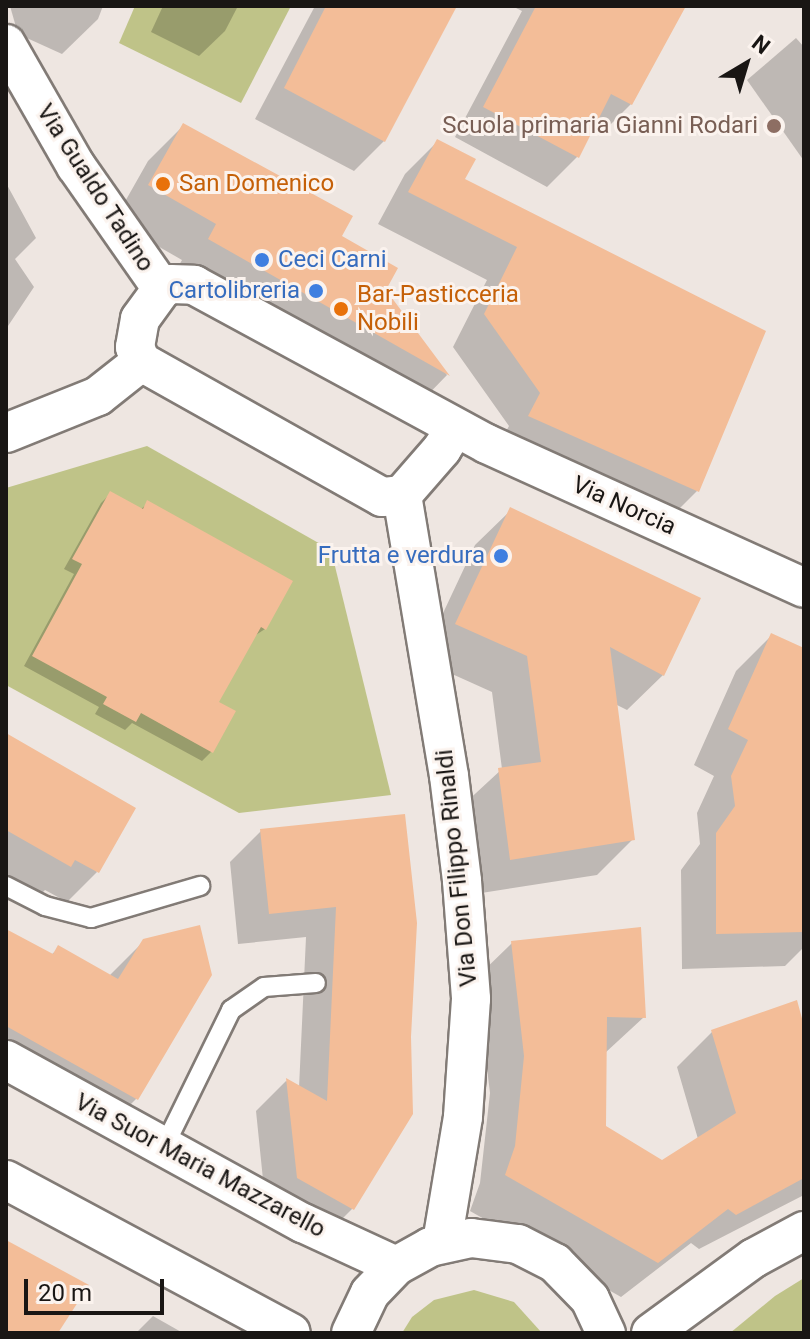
<!DOCTYPE html>
<style>
body{margin:0}
#map{position:relative;width:810px;height:1339px;overflow:hidden;background:#eee6e1;font-family:Roboto,sans-serif}
div>[style]{position:absolute}
[style*='--x']{left:calc(var(--x)*1px);top:calc(var(--y)*1px);width:calc(var(--w)*1px);rotate:calc(var(--a)*1deg)}
.green>*{inset:0;background:#bfc388}
.shadow>*{inset:0;background:#0003}
.building>*{inset:0;background:#f3bd98}
.roads{filter:drop-shadow(2px 0 #827b76) drop-shadow(-2px 0 #827b76) drop-shadow(0 2px #827b76) drop-shadow(0 -2px #827b76)}
.lane>*{height:18px;margin:-9px;padding:0 9px;transform-origin:9px;border-radius:9px;background:#fff}
.street>*{height:38px;margin:-19px;padding:0 19px;transform-origin:19px;border-radius:19px;background:#fff}
.dots>*{width:22px;height:22px;translate:-50% -50%;box-sizing:border-box;border:4px solid #fbf3ee;border-radius:50%}
span{translate:-50% -50%;white-space:nowrap;text-align:center;line-height:1.15;-webkit-text-stroke:6px #fbf3ee;paint-order:stroke}
.education-label{font-size:24px;color:#785e54}
.right{translate:-100% -50%;text-align:right}
.food-label{font-size:24px;color:#c56008}
.left{translate:0 -50%;text-align:left}
.street-label{font-size:24px;color:#191614}
.shop-label{font-size:24px;color:#366cbe}
.frame{position:absolute;inset:0;border:8px solid #191614;pointer-events:none}
.north{position:absolute;left:706px;top:24px;width:80px;height:80px;-webkit-text-stroke:6px #fbf3ee;paint-order:stroke;rotate:38deg;font-size:22px;font-weight:700;line-height:32px;text-align:center;color:#191614}
.north::after{content:'';display:block;margin:auto;width:28px;height:36px;background:#191614;clip-path:polygon(50% 0,100% 100%,50% 72%,0 100%)}
.scale{position:absolute;left:24px;top:1279px;width:140px;height:36px;box-sizing:border-box;border:4px solid #191614;border-top:0;padding-left:10px;font-size:24px;line-height:28px;white-space:nowrap;color:#191614;-webkit-text-stroke:6px #fbf3ee;paint-order:stroke}
</style>
<div id="map">
<div class="green">
<i style="clip-path:polygon(135px 6px,291px 6px,241px 103px,119px 43px)"></i>
<i style="clip-path:polygon(147px 446px,331px 550px,391px 795px,239px 813px,6px 685px,6px 488px)"></i>
<i style="clip-path:polygon(804px 1278px,804px 1333px,730px 1333px,775px 1296px)"></i>
<i style="clip-path:polygon(474px 1290px,514px 1302px,542px 1333px,402px 1333px,412px 1317px,434px 1300px)"></i>
</div>
<div class="shadow">
<i style="clip-path:polygon(10px 6px,103px 6px,98px 19px,62px 54px,18px 34px)"></i>
<i style="clip-path:polygon(163px 6px,238px 6px,225px 31px,199px 56px,151px 32px)"></i>
<i style="clip-path:polygon(315px 6px,455px 6px,384px 141px,354px 171px,255px 119px)"></i>
<i style="clip-path:polygon(512px 6px,684px 6px,631px 104px,601px 134px,591px 129px,577px 157px,547px 187px,455px 137px,522px 11px)"></i>
<i style="clip-path:polygon(796px 38px,804px 47px,804px 161px,747px 80px)"></i>
<i style="clip-path:polygon(183px 126px,339px 237px,383px 290px,447px 375px,413px 410px,174px 274px,182px 260px,114px 221px,148px 161px)"></i>
<i style="clip-path:polygon(437px 142px,462px 180px,763px 332px,697px 491px,665px 523px,497px 448px,509px 426px,453px 347px,487px 280px,378px 224px,405px 174px)"></i>
<i style="clip-path:polygon(6px 183px,36px 238px,15px 259px,34px 287px,6px 329px)"></i>
<i style="clip-path:polygon(110px 494px,140px 510px,148px 503px,265px 629px,253px 637px,217px 703px,211px 752px,202px 761px,132px 723px,125px 730px,95px 714px,99px 707px,24px 666px,74px 574px,64px 569px,101px 503px)"></i>
<i style="clip-path:polygon(511px 510px,663px 675px,627px 710px,615px 704px,633px 839px,597px 875px,475px 894px,463px 805px,502px 769px,492px 692px,421px 660px,475px 545px)"></i>
<i style="clip-path:polygon(771px 636px,804px 650px,804px 947px,785px 966px,682px 969px,681px 870px,700px 844px,697px 813px,714px 776px,694px 765px,736px 671px)"></i>
<i style="clip-path:polygon(6px 736px,97px 872px,67px 902px,45px 890px,39px 896px,6px 877px)"></i>
<i style="clip-path:polygon(403px 816px,352px 1209px,321px 1240px,266px 1209px,256px 1111px,286px 1081px,299px 1088px,306px 937px,238px 944px,230px 862px,261px 831px)"></i>
<i style="clip-path:polygon(6px 936px,51px 955px,59px 948px,109px 976px,144px 941px,137px 1098px,101px 1134px,6px 1081px)"></i>
<i style="clip-path:polygon(512px 943px,644px 1017px,605px 1053px,604px 1127px,662px 1162px,698px 1139px,677px 1067px,712px 1032px,804px 1034px,804px 1195px,699px 1249px,691px 1243px,621px 1297px,470px 1211px,480px 1183px,490px 1093px,476px 978px)"></i>
<i style="clip-path:polygon(153px 1316px,183px 1333px,136px 1333px)"></i>
</div>
<div class="building">
<i style="clip-path:polygon(326px 6px,457px 6px,385px 142px,284px 88px)"></i>
<i style="clip-path:polygon(536px 6px,686px 6px,632px 105px,611px 94px,579px 158px,483px 107px)"></i>
<i style="clip-path:polygon(183px 123px,353px 216px,342px 236px,398px 268px,386px 290px,450px 376px,208px 239px,216px 224px,148px 185px)"></i>
<i style="clip-path:polygon(437px 139px,476px 159px,465px 179px,766px 331px,699px 492px,528px 416px,540px 393px,484px 314px,517px 247px,408px 192px)"></i>
<i style="clip-path:polygon(110px 491px,143px 509px,147px 500px,293px 581px,266px 630px,261px 627px,219px 702px,236px 711px,213px 753px,141px 713px,136px 722px,103px 704px,107px 697px,32px 656px,82px 564px,72px 559px)"></i>
<i style="clip-path:polygon(510px 507px,701px 598px,664px 676px,610px 647px,635px 840px,510px 860px,498px 768px,541px 762px,527px 656px,455px 624px)"></i>
<i style="clip-path:polygon(771px 633px,804px 648px,804px 932px,716px 934px,716px 833px,735px 806px,731px 776px,748px 740px,728px 729px)"></i>
<i style="clip-path:polygon(6px 733px,136px 808px,99px 873px,75px 860px,71px 867px,6px 830px)"></i>
<i style="clip-path:polygon(405px 814px,417px 923px,411px 1037px,413px 1114px,354px 1210px,297px 1178px,286px 1078px,327px 1101px,336px 907px,269px 914px,260px 829px)"></i>
<i style="clip-path:polygon(200px 925px,212px 975px,138px 1100px,6px 1026px,6px 929px,53px 954px,58px 945px,118px 979px,143px 939px)"></i>
<i style="clip-path:polygon(641px 927px,646px 1018px,607px 1017px,606px 1126px,662px 1160px,736px 1113px,711px 1030px,797px 1000px,804px 1026px,804px 1178px,736px 1215px,728px 1209px,658px 1263px,505px 1175px,515px 1146px,524px 1056px,511px 941px)"></i>
<i style="clip-path:polygon(6px 1240px,89px 1285px,58px 1333px,6px 1333px)"></i>
</div>
<div class="roads">
<div class="lane">
<i style="--x:6;--y:886;--w:44;--a:27.1"></i>
<i style="--x:45;--y:906;--w:48;--a:14.6"></i>
<i style="--x:91;--y:918;--w:114;--a:-16.4"></i>
<i style="--x:164;--y:1147;--w:153;--a:-63.9"></i>
<i style="--x:231;--y:1010;--w:40;--a:-34.9"></i>
<i style="--x:264;--y:987;--w:52;--a:-4.4"></i>
</div>
<div class="street">
<i style="--x:6;--y:44;--w:141;--a:60.2"></i>
<i style="--x:76;--y:166;--w:150;--a:55"></i>
<i style="--x:455;--y:428;--w:25;--a:122"></i>
<i style="--x:442;--y:449;--w:61;--a:131"></i>
<i style="--x:402;--y:495;--w:20;--a:174"></i>
<i style="--x:382;--y:497;--w:276;--a:-150.7"></i>
<i style="--x:141;--y:362;--w:16;--a:-112"></i>
<i style="--x:135;--y:347;--w:28;--a:-80"></i>
<i style="--x:140;--y:319;--w:37;--a:-54"></i>
<i style="--x:162;--y:289;--w:10;--a:-29"></i>
<i style="--x:171;--y:284;--w:23;--a:2"></i>
<i style="--x:194;--y:285;--w:333;--a:28.5"></i>
<i style="--x:487;--y:444;--w:348;--a:24.4"></i>
<i style="--x:6;--y:433;--w:99;--a:-21.9"></i>
<i style="--x:98;--y:396;--w:55;--a:-38.3"></i>
<i style="--x:402;--y:495;--w:285;--a:80.5"></i>
<i style="--x:449;--y:776;--w:106;--a:82.9"></i>
<i style="--x:462;--y:881;--w:118;--a:85.6"></i>
<i style="--x:471;--y:999;--w:118;--a:93.9"></i>
<i style="--x:463;--y:1117;--w:128;--a:99.5"></i>
<i style="--x:6;--y:1060;--w:339;--a:28.8"></i>
<i style="--x:303;--y:1223;--w:102;--a:24.8"></i>
<i style="--x:6;--y:1180;--w:323;--a:28.2"></i>
<i style="--x:351;--y:1333;--w:44;--a:-64.6"></i>
<i style="--x:370;--y:1293;--w:37;--a:-46"></i>
<i style="--x:396;--y:1266;--w:39;--a:-29"></i>
<i style="--x:430;--y:1247;--w:42;--a:-12.4"></i>
<i style="--x:471;--y:1238;--w:47;--a:7.3"></i>
<i style="--x:518;--y:1244;--w:42;--a:27.2"></i>
<i style="--x:555;--y:1263;--w:50;--a:45.8"></i>
<i style="--x:590;--y:1299;--w:38;--a:65"></i>
<i style="--x:651;--y:1333;--w:127;--a:-36.1"></i>
<i style="--x:754;--y:1258;--w:57;--a:-28.4"></i>
</div>
</div>
<div class="dots">
<i style="left:774px;top:126px;background:#8d6e63"></i>
<i style="left:163px;top:184px;background:#e8710a"></i>
<i style="left:262px;top:260px;background:#3f7fe0"></i>
<i style="left:316px;top:291px;background:#3f7fe0"></i>
<i style="left:341px;top:309px;background:#e8710a"></i>
<i style="left:501px;top:556px;background:#3f7fe0"></i>
</div>
<div class="education-label">
<span class="right" style="left:758px;top:126px">Scuola primaria Gianni Rodari</span>
</div>
<div class="food-label">
<span class="left" style="left:179px;top:184px">San Domenico</span>
<span class="left" style="left:357px;top:309px">Bar-Pasticceria<br>Nobili</span>
</div>
<div class="street-label">
<span style="left:95px;top:188px;rotate:57deg">Via Gualdo Tadino</span>
<span style="left:624px;top:506px;rotate:24deg">Via Norcia</span>
<span style="left:457px;top:868px;rotate:-96deg">Via Don Filippo Rinaldi</span>
<span style="left:200px;top:1166px;rotate:28deg">Via Suor Maria Mazzarello</span>
</div>
<div class="shop-label">
<span class="left" style="left:278px;top:260px">Ceci Carni</span>
<span class="right" style="left:300px;top:291px">Cartolibreria</span>
<span class="right" style="left:485px;top:556px">Frutta e verdura</span>
</div>
<div class="frame"></div>
<div class="north">N</div>
<div class="scale">20 m</div>
</div>
